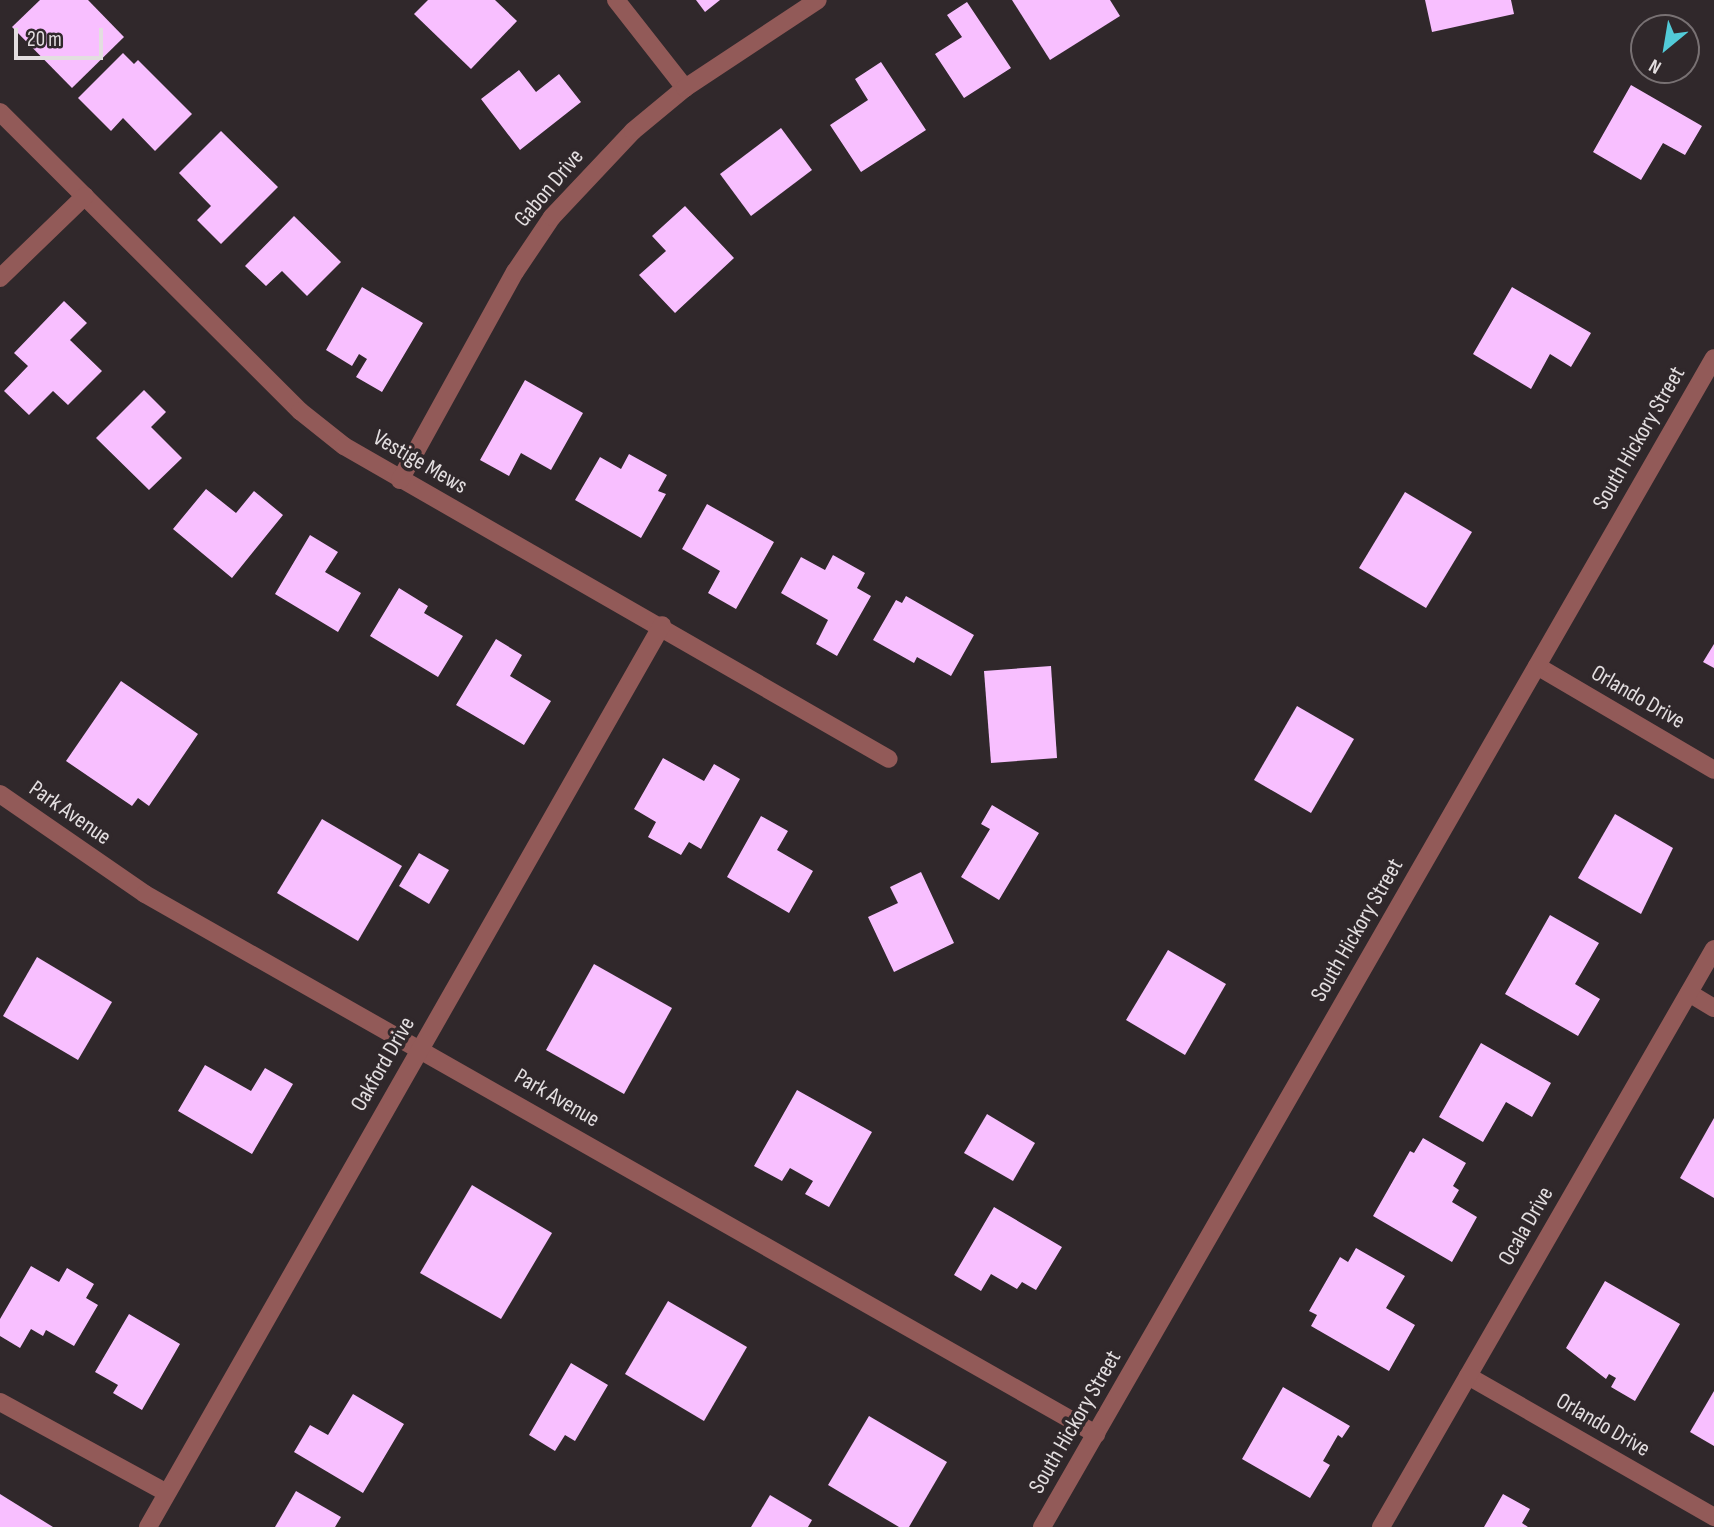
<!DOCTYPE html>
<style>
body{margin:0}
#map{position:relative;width:1714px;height:1527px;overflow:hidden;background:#30282b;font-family:"Sofia Sans Condensed",sans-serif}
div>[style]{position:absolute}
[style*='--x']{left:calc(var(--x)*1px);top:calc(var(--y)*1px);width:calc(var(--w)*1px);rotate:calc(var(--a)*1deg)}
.building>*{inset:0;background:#f8bfff}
.minor>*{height:18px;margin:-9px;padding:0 9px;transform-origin:9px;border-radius:9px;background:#925a58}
.tertiary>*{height:18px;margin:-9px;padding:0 9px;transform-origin:9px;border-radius:9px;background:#925a58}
span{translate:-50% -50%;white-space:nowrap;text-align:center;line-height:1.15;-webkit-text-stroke:7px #30282b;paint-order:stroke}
.street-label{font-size:23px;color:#e3dee0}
.north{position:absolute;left:1630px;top:14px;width:70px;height:70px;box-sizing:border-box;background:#30282b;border:2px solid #787173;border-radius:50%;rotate:210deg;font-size:19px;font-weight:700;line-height:28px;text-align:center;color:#e3dee0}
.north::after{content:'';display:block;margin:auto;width:24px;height:32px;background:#52cbd8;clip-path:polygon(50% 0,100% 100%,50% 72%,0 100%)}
.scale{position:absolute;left:14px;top:28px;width:89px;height:32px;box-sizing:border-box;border:4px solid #e3dee0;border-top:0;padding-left:9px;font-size:21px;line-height:24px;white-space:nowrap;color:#e3dee0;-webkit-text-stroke:5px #30282b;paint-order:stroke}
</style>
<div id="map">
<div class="building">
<i style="clip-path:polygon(40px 0,88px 0,124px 37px,72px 88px,12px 27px)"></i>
<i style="clip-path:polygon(428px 0,495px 0,517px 21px,471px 69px,414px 14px)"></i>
<i style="clip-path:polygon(696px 0,720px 0,705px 12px)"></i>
<i style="clip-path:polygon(1012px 0,1110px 0,1120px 16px,1050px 60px)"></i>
<i style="clip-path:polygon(1425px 0,1511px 0,1514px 14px,1432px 32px)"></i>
<i style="clip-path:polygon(967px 2px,1011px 68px,964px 98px,935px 54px,962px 37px,947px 15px)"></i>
<i style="clip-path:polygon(123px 53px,134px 64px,138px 60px,192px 114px,155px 151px,123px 118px,111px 131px,78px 98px)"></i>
<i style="clip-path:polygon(881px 62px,926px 130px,861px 172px,830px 125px,868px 100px,855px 79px)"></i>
<i style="clip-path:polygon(519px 70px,536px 92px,559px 74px,581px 102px,520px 150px,481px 99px)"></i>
<i style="clip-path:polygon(1631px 85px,1702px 126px,1685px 155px,1663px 143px,1641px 180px,1593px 152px)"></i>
<i style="clip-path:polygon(781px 128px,812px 170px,751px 216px,720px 174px)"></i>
<i style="clip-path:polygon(221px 131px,278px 187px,221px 244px,197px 220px,211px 206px,179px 173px)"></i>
<i style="clip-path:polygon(685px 206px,734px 258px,675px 313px,639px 275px,666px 251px,652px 236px)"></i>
<i style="clip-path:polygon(294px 216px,341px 262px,307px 296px,282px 271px,266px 286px,245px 266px)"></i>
<i style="clip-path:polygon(362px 287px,423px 323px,382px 392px,356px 377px,367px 359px,359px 354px,352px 366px,326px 350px)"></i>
<i style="clip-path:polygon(1512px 287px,1591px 333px,1571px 367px,1550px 354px,1531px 389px,1473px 354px)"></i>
<i style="clip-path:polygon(64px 301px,87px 323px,70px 340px,102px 371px,68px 405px,53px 391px,29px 415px,4px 391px,28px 366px,14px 353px)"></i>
<i style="clip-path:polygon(525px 380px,583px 413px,551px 470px,521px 453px,509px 476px,480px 460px)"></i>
<i style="clip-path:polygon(144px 390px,166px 412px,151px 427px,182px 458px,149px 490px,96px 438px)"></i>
<i style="clip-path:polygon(629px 454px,667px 475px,658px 491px,666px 494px,641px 538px,575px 500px,600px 457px,621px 469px)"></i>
<i style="clip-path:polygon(206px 489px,236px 513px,254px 491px,283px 515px,232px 578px,173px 529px)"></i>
<i style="clip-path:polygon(1405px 492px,1472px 532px,1426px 608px,1359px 568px)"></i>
<i style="clip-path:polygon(707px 504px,774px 542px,736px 609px,708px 593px,720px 571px,682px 549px)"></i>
<i style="clip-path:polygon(310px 535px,338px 552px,325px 572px,361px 593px,338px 632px,275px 594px)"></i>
<i style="clip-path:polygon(833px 555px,865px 573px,857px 588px,871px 596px,837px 656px,816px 644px,828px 620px,781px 593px,801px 557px,825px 570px)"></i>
<i style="clip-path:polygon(399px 588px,428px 606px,424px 613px,463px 636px,438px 677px,370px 636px)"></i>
<i style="clip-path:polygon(906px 596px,974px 635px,951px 676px,917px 657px,914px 663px,873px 640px,896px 600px,902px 603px)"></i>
<i style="clip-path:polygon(496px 639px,522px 655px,510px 676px,551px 701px,524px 745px,456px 705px)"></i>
<i style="clip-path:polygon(1714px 644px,1714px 668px,1703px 662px)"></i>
<i style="clip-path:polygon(1051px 666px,1057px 758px,991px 763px,984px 671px)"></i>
<i style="clip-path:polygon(121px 681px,198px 734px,149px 806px,138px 798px,132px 806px,66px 761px)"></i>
<i style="clip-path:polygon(1297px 706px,1354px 739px,1311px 813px,1254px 780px)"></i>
<i style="clip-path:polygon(663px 758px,704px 781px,714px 764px,740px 779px,701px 849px,689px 842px,681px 855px,648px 837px,656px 822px,634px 809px)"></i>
<i style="clip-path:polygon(992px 805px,1039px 833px,999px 900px,961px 877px,990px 829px,981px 824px)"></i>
<i style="clip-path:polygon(1615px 814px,1673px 848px,1641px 914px,1578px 878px)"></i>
<i style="clip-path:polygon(761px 816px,788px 831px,777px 850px,813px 871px,789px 913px,727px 877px)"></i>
<i style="clip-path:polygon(322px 819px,402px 866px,358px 941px,277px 893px)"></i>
<i style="clip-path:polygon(419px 853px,449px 870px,429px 904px,399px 886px)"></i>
<i style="clip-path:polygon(921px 872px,954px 943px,894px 972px,868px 917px,898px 903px,890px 887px)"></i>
<i style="clip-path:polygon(1550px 915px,1599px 943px,1575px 984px,1600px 999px,1578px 1036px,1505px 994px)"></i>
<i style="clip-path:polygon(1168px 950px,1226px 984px,1185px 1055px,1126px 1020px)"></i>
<i style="clip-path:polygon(37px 957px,112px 1002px,78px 1060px,3px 1016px)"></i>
<i style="clip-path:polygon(594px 964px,672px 1008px,624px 1094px,546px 1050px)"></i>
<i style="clip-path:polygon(1481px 1043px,1551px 1083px,1532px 1117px,1506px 1102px,1483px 1142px,1439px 1117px)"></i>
<i style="clip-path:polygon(205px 1065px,251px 1091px,265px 1068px,293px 1084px,252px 1154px,178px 1111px)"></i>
<i style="clip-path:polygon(797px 1090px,872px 1132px,829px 1207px,805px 1194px,813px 1181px,790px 1168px,782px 1181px,754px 1166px)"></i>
<i style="clip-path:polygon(987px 1114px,1035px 1143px,1013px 1181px,964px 1153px)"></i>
<i style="clip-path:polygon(1714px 1118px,1714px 1198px,1680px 1178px)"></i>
<i style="clip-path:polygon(1423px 1138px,1466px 1163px,1453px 1186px,1459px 1190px,1452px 1202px,1477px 1217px,1452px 1262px,1373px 1216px,1410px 1151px,1414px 1153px)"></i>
<i style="clip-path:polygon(472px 1185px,552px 1233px,501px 1319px,420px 1273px)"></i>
<i style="clip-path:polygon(994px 1207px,1062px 1247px,1036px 1290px,1022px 1282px,1017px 1289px,991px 1274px,981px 1291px,954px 1275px)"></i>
<i style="clip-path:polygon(1356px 1248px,1405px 1276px,1386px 1308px,1415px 1325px,1389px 1371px,1311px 1326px,1317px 1315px,1309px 1311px,1340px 1257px,1348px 1262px)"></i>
<i style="clip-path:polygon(31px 1266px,59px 1282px,67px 1268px,94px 1284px,86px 1298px,98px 1305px,74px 1346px,46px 1330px,43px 1336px,31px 1329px,20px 1348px,0 1336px,0 1319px)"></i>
<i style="clip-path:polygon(1605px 1281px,1680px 1324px,1635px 1401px,1611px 1387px,1616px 1378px,1609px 1374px,1606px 1379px,1566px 1348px)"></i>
<i style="clip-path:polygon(668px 1301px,747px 1347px,704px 1421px,625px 1374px)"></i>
<i style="clip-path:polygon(129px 1314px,180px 1344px,142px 1410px,113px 1393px,118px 1385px,95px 1372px)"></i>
<i style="clip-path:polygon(571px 1363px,608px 1385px,575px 1441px,565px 1435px,555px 1451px,529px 1435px)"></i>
<i style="clip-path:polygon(1283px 1387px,1350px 1426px,1342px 1438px,1338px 1435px,1323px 1461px,1330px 1465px,1310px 1498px,1242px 1459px)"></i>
<i style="clip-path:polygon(1714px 1391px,1714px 1446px,1690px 1432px)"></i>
<i style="clip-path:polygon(353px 1394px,404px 1424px,363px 1493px,294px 1452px,310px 1425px,328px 1435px)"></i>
<i style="clip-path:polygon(869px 1416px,947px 1462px,909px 1527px,899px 1527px,828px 1485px)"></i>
<i style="clip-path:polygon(296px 1491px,341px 1517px,335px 1527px,275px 1527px)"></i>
<i style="clip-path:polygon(0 1494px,53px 1527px,0 1527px)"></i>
<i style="clip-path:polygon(1503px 1494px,1530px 1509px,1522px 1523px,1528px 1527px,1484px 1527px)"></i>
<i style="clip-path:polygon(770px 1495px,812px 1520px,808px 1527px,751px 1527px)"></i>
</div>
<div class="minor">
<i style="--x:616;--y:0;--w:112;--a:51.9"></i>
<i style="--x:0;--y:112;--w:424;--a:44.9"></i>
<i style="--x:300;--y:411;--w:56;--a:38.5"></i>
<i style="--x:344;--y:446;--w:628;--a:29.87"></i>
<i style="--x:0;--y:278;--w:118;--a:-44"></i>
<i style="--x:400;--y:480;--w:238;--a:-61.1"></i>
<i style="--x:515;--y:272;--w:66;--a:-56.1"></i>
<i style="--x:552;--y:217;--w:118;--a:-46.7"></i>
<i style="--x:633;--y:131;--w:67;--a:-39.6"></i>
<i style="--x:685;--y:88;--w:159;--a:-33.5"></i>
<i style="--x:1537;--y:666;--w:205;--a:30.4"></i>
<i style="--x:0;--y:794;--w:176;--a:34.6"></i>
<i style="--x:145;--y:894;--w:1094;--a:29.59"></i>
<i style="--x:1689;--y:993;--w:29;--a:31"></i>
<i style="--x:1468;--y:1376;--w:284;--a:29.8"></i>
<i style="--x:0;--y:1402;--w:190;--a:28.6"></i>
<i style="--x:148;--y:1527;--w:1038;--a:-60.32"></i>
<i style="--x:1381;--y:1527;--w:667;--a:-60.05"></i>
</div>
<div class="tertiary">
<i style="--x:1042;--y:1527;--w:1348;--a:-60.11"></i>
</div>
<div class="street-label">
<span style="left:549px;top:188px;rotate:-50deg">Gabon Drive</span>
<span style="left:1639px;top:438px;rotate:-60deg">South Hickory Street</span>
<span style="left:420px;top:462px;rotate:30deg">Vestige Mews</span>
<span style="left:1638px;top:697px;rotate:30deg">Orlando Drive</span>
<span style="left:70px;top:813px;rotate:35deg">Park Avenue</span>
<span style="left:1357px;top:930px;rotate:-60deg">South Hickory Street</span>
<span style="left:383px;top:1064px;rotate:-60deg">Oakford Drive</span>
<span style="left:557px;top:1098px;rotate:30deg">Park Avenue</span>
<span style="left:1526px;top:1226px;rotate:-60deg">Ocala Drive</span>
<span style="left:1075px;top:1422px;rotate:-60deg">South Hickory Street</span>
<span style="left:1603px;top:1425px;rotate:30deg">Orlando Drive</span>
</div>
<div class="north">N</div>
<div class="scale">20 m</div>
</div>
